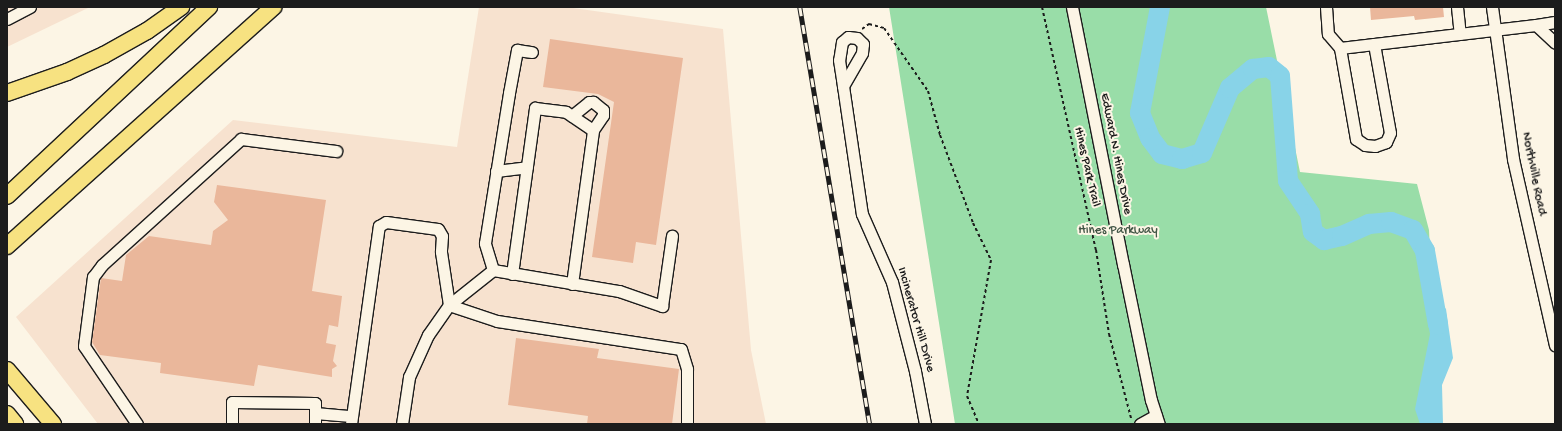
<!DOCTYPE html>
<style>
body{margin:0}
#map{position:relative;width:1562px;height:431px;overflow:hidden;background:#fcf5e5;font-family:"Gochi Hand",sans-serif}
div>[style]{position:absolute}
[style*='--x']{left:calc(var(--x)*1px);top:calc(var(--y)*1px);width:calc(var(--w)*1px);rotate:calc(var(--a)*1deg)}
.built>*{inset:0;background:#f7e2cf}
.green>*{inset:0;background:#99dda8}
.water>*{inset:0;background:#88d3e8}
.river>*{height:20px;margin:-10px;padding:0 10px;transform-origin:10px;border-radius:10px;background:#88d3e8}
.building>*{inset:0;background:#eab79b}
.path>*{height:2px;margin-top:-1px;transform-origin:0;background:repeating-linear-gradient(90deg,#1c1c1c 0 3px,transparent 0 6px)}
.roads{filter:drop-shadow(1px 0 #1c1c1c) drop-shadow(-1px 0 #1c1c1c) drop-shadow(0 1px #1c1c1c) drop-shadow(0 -1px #1c1c1c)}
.minor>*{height:11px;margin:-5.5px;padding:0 5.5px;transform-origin:5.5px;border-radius:5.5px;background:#fcf5e5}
.highway>*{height:16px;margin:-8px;padding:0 8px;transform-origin:8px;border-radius:8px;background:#f7e281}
.rail>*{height:4.5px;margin-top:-2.25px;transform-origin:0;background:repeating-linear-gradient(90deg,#fcf5e5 0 9px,#1c1c1c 0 18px);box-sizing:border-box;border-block:1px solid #1c1c1c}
span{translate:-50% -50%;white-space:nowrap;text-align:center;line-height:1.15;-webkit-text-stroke:4px #fcf5e5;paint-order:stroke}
.street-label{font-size:13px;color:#1c1c1c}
.park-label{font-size:13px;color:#425646}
.frame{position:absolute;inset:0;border:8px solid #1c1c1c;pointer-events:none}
</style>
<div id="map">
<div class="built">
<i style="clip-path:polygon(7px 7px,90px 7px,7px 47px)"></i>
<i style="clip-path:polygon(479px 7px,566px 7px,723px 29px,751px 350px,766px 424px,98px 424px,16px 317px,233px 120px,457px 147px)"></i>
</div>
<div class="green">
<i style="clip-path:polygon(889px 7px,1266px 7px,1300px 172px,1417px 184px,1429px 230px,1438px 424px,955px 424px)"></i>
</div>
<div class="water">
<i style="clip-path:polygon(1435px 297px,1446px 309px,1453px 358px,1442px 385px,1443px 424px,1420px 424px,1415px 409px,1430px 334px,1427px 317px)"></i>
</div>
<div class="river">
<i style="--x:1160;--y:7;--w:108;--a:100.7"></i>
<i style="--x:1140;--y:113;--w:27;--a:68"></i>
<i style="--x:1150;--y:138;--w:20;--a:53"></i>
<i style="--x:1162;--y:154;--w:21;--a:14"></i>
<i style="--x:1182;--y:159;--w:21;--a:-17"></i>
<i style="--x:1202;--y:153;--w:71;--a:-66.7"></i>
<i style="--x:1230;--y:88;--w:30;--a:-40"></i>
<i style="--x:1253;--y:69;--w:16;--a:-7"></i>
<i style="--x:1269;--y:67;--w:14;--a:39"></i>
<i style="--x:1280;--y:76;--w:105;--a:85.6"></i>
<i style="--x:1288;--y:181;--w:40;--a:56"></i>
<i style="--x:1310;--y:214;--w:18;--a:81"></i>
<i style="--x:1313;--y:232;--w:14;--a:36"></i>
<i style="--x:1324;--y:240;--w:18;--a:-13"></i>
<i style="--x:1342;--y:236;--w:30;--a:-24"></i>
<i style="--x:1369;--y:224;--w:22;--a:-5"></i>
<i style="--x:1391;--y:222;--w:23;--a:20"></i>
<i style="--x:1413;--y:230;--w:24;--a:60"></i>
<i style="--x:1425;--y:251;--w:75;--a:80"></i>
</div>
<div class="building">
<i style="clip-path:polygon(1370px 7px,1443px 7px,1444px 17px,1415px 20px,1414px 16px,1371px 20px)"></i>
<i style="clip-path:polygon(550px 39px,683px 58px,656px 245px,636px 242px,633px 263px,592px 257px,614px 102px,598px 94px,543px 87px)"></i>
<i style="clip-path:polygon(217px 185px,326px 200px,312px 291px,342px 296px,338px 327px,329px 325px,326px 343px,336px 345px,333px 361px,337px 366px,332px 369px,332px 377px,258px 365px,254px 386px,160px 373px,161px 363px,100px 355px,92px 342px,101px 278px,122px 281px,126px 255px,149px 236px,211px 245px,213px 231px,228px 220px,214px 202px)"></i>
<i style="clip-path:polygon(516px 338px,599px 349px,597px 358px,679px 369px,672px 424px,587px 424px,588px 416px,508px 405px)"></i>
</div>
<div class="path">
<i style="--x:1042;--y:7;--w:249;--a:77.5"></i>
<i style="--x:1096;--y:250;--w:85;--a:81.2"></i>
<i style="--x:1109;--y:334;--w:87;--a:75.3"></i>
<i style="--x:862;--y:29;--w:9;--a:-36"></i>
<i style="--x:869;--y:24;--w:16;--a:15"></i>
<i style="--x:884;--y:28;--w:77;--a:55.1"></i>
<i style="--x:928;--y:91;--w:46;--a:74.7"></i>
<i style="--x:940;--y:135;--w:94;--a:69.4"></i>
<i style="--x:973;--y:223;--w:41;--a:64.1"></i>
<i style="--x:991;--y:260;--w:138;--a:100"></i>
<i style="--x:967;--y:396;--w:30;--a:67"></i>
</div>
<div class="roads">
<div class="minor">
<i style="--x:1072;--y:7;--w:262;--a:78.8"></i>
<i style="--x:1123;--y:264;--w:139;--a:78.4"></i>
<i style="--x:1151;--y:400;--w:25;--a:72"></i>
<i style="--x:1326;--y:7;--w:27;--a:86"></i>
<i style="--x:1328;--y:34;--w:18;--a:49"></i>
<i style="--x:1457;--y:7;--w:27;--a:84"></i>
<i style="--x:1492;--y:7;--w:153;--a:82.1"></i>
<i style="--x:1513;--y:159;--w:191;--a:77.3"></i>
<i style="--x:7;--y:19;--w:26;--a:-28"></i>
<i style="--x:1536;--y:25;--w:19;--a:-9"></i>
<i style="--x:1374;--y:44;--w:90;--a:79.8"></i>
<i style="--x:1390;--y:133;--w:10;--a:114"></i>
<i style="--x:1386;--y:142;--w:12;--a:160"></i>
<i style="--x:1375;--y:146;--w:10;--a:-174"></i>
<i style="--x:1365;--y:145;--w:11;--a:-146"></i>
<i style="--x:1356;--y:139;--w:92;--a:-100"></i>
<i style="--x:1340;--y:48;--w:197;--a:-6.7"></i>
<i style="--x:1536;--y:25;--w:26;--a:43"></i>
<i style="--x:843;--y:86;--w:38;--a:-60"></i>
<i style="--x:862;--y:53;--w:9;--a:-84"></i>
<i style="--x:863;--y:44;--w:8;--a:-135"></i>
<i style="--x:857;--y:38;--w:9;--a:-174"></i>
<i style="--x:848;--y:37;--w:8;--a:140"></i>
<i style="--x:842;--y:42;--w:18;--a:99"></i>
<i style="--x:839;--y:60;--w:19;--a:81"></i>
<i style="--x:842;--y:79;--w:7;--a:82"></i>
<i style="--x:843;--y:86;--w:129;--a:81.6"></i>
<i style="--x:862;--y:214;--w:74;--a:66.2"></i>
<i style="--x:892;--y:282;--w:92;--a:75.5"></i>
<i style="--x:915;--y:371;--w:54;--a:79.3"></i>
<i style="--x:496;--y:171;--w:31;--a:-7"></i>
<i style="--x:493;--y:270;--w:28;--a:-107"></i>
<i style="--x:485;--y:243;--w:152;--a:-80.9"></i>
<i style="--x:509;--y:93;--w:44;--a:-79.5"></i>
<i style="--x:517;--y:50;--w:15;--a:8"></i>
<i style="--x:512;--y:274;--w:168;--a:-82.1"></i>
<i style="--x:535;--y:108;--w:31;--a:7"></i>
<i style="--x:566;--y:112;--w:32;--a:34"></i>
<i style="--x:572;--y:284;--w:155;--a:-82.2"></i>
<i style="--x:593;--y:130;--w:18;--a:-56"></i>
<i style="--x:603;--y:115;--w:5;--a:-90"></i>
<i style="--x:603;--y:110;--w:13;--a:-141"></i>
<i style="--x:593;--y:102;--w:4;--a:180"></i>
<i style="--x:589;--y:102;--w:22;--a:141"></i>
<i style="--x:449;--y:305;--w:51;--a:18.4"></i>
<i style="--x:497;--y:321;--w:186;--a:8.7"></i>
<i style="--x:681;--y:349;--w:21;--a:73"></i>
<i style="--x:687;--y:369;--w:55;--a:90"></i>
<i style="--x:315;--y:413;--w:36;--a:5"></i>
<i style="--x:137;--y:424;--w:94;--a:-124.2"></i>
<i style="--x:84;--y:346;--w:70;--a:-82.6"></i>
<i style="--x:93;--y:277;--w:15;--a:-53"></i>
<i style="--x:102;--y:265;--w:188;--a:-42.2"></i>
<i style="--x:241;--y:139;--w:96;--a:7.2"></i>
<i style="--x:232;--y:424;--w:22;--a:-90"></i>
<i style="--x:232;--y:402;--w:83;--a:0.7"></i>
<i style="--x:315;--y:403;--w:21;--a:90"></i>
<i style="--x:351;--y:424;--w:200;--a:-82"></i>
<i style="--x:379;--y:226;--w:8;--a:-30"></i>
<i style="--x:386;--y:222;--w:52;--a:7.7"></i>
<i style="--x:438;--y:229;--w:8;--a:60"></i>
<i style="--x:442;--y:236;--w:16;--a:94"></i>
<i style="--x:441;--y:252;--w:54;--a:81.4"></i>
<i style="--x:402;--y:424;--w:48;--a:-81.5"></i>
<i style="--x:409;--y:377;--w:46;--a:-65.7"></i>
<i style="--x:428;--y:335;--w:37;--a:-55"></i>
<i style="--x:449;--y:305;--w:56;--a:-38.5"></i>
<i style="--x:493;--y:270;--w:128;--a:9.5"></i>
<i style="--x:619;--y:291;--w:46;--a:19.2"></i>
<i style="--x:662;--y:306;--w:71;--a:-81.9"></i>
<i style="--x:1140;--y:424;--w:18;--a:-29"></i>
</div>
<div class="highway">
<i style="--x:7;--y:93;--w:64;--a:-19.3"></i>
<i style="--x:67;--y:72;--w:41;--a:-24.7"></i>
<i style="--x:104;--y:55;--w:49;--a:-29.2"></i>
<i style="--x:147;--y:31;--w:42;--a:-35.2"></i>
<i style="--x:7;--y:196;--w:277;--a:-43.1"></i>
<i style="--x:7;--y:246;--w:358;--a:-41.9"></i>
<i style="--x:7;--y:370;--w:71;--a:49.6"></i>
<i style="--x:7;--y:414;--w:13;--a:51"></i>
</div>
</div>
<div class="rail">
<i style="--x:800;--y:7;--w:423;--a:80.5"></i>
</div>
<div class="street-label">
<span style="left:1115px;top:154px;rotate:79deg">Edward N. Hines Drive</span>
<span style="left:1086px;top:167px;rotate:77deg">Hines Park Trail</span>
<span style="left:1533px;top:174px;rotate:79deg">Northville Road</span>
<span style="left:915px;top:320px;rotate:74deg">Incinerator Hill Drive</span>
</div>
<div class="park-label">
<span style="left:1118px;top:231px">Hines Parkway</span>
</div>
<div class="frame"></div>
</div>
